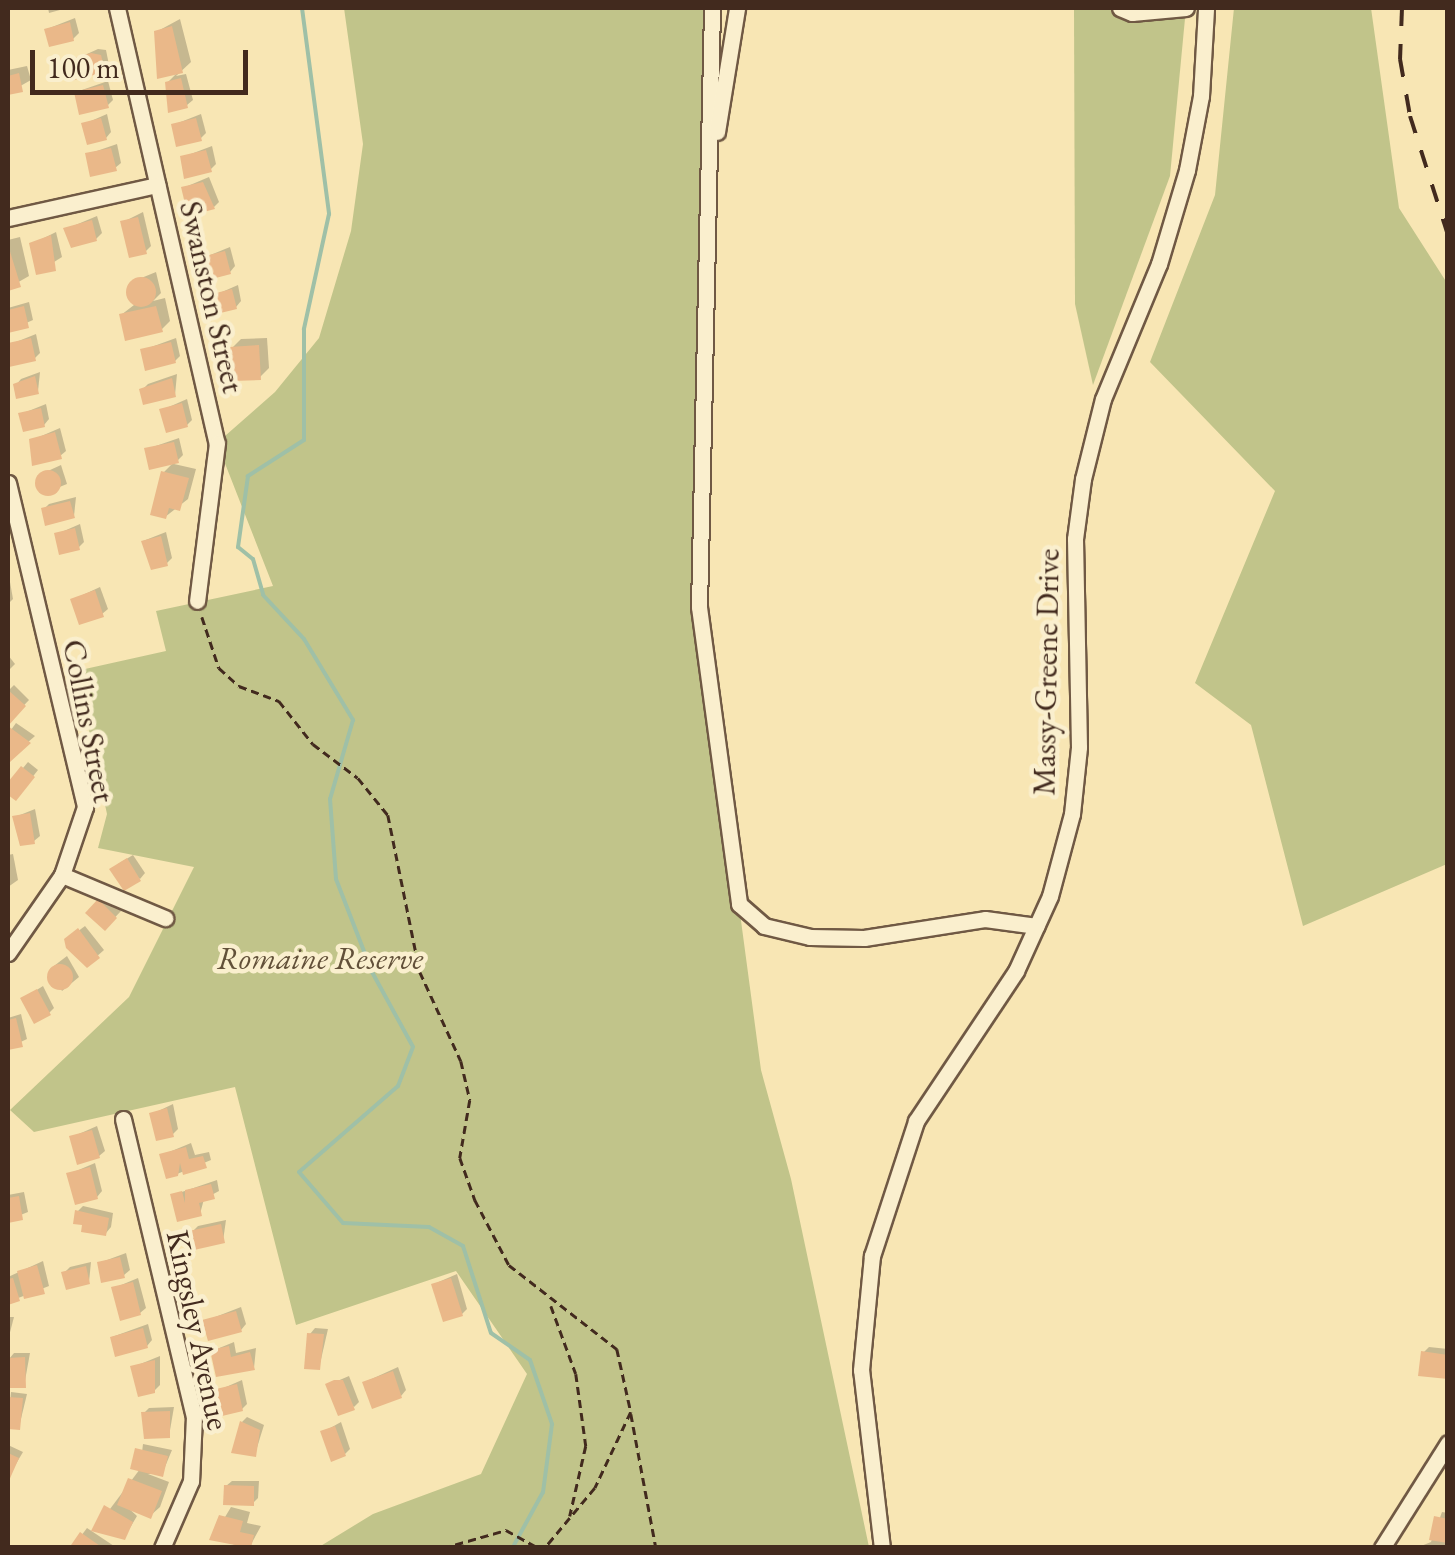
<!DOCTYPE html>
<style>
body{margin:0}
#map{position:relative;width:1455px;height:1555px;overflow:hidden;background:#f8e6b4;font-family:"EB Garamond",serif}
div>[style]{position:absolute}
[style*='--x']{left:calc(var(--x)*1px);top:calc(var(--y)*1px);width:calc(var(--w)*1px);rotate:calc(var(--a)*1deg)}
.green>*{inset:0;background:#c1c48a}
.shadow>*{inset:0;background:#0003}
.stream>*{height:4px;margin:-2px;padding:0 2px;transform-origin:2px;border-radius:2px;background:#9fc0a7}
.building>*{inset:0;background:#eab889}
.round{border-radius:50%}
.path>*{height:2.5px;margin-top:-1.25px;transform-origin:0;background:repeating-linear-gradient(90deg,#422a1e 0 8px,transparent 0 13px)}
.roads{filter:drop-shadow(2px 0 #705944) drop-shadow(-2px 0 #705944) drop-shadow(0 2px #705944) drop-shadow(0 -2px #705944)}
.minor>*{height:15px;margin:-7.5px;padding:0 7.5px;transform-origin:7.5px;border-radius:7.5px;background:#faefce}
.rail>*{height:4px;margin-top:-2px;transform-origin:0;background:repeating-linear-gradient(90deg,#422a1e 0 18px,transparent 0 36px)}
span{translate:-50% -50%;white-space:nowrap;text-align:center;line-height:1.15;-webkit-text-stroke:9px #faefce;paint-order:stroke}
.street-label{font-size:32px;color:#422a1e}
.park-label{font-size:32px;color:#625039;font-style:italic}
.frame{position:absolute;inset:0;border:10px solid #422a1e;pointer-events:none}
.scale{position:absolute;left:30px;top:50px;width:218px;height:45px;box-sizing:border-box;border:5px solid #422a1e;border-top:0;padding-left:12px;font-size:30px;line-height:35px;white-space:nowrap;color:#422a1e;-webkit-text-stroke:8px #faefce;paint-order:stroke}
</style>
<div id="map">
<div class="green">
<i style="clip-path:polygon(344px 8px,712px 8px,699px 607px,761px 1070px,791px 1179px,869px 1547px,319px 1547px,373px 1514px,481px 1474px,527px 1374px,456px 1271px,296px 1325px,235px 1087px,34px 1132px,10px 1110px,129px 997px,194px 867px,98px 848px,107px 814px,76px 671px,166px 651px,156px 611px,273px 586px,217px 443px,275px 392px,319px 338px,351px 231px,363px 144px)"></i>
<i style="clip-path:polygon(1074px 8px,1186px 8px,1170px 176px,1093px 385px,1075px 304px)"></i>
<i style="clip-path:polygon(1234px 8px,1371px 8px,1399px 208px,1447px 283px,1447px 864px,1303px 926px,1251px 725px,1195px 683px,1275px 491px,1150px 362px,1215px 195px)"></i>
</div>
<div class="shadow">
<i style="clip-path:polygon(48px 8px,67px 8px,49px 13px)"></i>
<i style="clip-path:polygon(75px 18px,79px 33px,73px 39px,47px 29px)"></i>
<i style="clip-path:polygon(180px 19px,191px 62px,176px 76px,186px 74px,193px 100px,187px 105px,168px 82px,179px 71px,156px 32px)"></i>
<i style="clip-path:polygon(98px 49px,106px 50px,109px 65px,72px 78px,76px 59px)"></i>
<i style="clip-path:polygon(27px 66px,31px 80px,8px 93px,8px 70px)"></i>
<i style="clip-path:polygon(108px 81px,113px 100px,107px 106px,76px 92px)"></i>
<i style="clip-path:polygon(107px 114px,111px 132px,106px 138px,84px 124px)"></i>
<i style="clip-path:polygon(201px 114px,206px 133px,201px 138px,173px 125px)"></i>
<i style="clip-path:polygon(117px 144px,121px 163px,115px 168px,88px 154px)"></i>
<i style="clip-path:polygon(212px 146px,216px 164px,210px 170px,183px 157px)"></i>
<i style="clip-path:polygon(209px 177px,219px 202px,214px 207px,183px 188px)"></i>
<i style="clip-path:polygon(143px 212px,151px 246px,146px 251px,123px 222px)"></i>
<i style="clip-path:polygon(97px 216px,102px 233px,96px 239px,66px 229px)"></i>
<i style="clip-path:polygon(56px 232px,62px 257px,38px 272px,32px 244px)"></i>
<i style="clip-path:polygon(20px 237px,29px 276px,8px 288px,8px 240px)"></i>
<i style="clip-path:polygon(230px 247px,235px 266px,230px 272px,203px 258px)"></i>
<i style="clip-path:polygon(156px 272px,161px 293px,153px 301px,165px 298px,170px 321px,161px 330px,121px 315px,134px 305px,129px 283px)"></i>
<i style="clip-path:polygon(238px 285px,241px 301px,236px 307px,215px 295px)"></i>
<i style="clip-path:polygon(29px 302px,33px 320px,8px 331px,8px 308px)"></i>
<i style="clip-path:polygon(36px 334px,40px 353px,35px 358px,11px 344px)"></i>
<i style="clip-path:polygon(176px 338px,180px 356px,175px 361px,143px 350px)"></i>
<i style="clip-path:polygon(267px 338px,269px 368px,260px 377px,232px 348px,241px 339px)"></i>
<i style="clip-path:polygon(40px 372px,38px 391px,16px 385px,21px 379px)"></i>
<i style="clip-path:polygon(177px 374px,175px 395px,142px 390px,148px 384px)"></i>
<i style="clip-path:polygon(187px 399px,192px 420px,187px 425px,162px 410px)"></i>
<i style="clip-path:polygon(46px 404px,49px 419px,44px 425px,21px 414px)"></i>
<i style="clip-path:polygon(60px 428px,66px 451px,60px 456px,32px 440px)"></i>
<i style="clip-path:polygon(179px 438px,183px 455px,174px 464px,196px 469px,188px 499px,165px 517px,164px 472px,175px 461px,147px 449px)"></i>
<i style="clip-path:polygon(61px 465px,67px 484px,42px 494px,37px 476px)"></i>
<i style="clip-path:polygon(76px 497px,74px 516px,44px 509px,49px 504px)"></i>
<i style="clip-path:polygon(80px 524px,84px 542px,78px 548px,57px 534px)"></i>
<i style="clip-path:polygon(166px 532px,172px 558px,166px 564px,143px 541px)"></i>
<i style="clip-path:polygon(10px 582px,13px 599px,8px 604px,8px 583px)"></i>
<i style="clip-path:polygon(100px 587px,108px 609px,102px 614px,72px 600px)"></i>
<i style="clip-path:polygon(8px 655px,15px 664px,8px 671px)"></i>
<i style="clip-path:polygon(14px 685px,29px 700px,9px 721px,8px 691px)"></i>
<i style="clip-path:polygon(16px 723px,35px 736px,10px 758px,8px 734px)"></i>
<i style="clip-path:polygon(28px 762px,38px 770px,16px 798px,8px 786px)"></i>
<i style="clip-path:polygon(35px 809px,40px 836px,34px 841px,15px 817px)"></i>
<i style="clip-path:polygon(13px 854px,18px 880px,8px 887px,8px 855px)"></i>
<i style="clip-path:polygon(133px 855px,145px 873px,140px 879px,118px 864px)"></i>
<i style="clip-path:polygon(105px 896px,121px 911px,105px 928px,88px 913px)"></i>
<i style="clip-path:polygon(85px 926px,104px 950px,87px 965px,69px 938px)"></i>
<i style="clip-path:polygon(67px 956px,79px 977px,62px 991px,50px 969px)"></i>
<i style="clip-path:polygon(43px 986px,54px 1008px,49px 1013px,24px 998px)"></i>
<i style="clip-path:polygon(21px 1014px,27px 1039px,8px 1048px,8px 1018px)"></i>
<i style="clip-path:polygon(173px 1104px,178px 1129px,173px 1134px,152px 1114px)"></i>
<i style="clip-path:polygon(97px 1126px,105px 1151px,99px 1156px,72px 1137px)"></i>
<i style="clip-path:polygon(191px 1143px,195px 1155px,209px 1152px,211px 1160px,177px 1174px,162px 1155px)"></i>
<i style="clip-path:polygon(95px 1163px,102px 1191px,97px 1197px,69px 1174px)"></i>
<i style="clip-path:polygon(217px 1180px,219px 1191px,204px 1199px,200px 1214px,173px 1195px)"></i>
<i style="clip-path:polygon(24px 1192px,28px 1212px,8px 1220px,8px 1195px)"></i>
<i style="clip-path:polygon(83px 1206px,113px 1213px,111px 1227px,106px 1233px,78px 1211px)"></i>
<i style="clip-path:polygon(226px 1220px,223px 1241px,192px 1232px,198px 1226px)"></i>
<i style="clip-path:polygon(126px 1253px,130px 1270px,124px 1275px,99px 1263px)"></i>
<i style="clip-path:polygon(43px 1261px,49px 1286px,8px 1302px,8px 1277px)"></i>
<i style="clip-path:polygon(91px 1262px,89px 1282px,64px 1273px,70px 1267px)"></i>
<i style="clip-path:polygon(457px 1274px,467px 1309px,462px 1314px,434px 1284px)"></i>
<i style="clip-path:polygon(138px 1278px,146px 1308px,140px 1313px,114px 1288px)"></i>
<i style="clip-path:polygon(241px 1307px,246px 1324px,241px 1330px,205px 1321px)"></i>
<i style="clip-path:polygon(8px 1317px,14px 1317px,8px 1340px)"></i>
<i style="clip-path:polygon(148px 1324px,152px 1340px,147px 1346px,112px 1337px)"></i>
<i style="clip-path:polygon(315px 1328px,328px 1329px,319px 1368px,310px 1334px)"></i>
<i style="clip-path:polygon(234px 1342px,236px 1353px,256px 1348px,254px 1368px,212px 1351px)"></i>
<i style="clip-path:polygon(1429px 1347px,1448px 1349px,1448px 1377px,1423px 1353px)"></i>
<i style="clip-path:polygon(14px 1353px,30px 1353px,24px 1386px,9px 1359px)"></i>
<i style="clip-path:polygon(160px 1356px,160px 1385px,154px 1391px,133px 1367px)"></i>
<i style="clip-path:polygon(398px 1367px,406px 1390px,401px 1396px,365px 1382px)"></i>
<i style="clip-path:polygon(349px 1376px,359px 1402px,354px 1407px,328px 1385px)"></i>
<i style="clip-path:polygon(242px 1380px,247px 1404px,242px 1409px,219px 1390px)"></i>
<i style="clip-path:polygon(11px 1392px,27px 1394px,19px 1427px,8px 1426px)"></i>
<i style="clip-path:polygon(174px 1407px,169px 1436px,144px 1413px,149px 1408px)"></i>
<i style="clip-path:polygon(247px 1417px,264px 1425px,255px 1454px,242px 1422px)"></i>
<i style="clip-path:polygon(341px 1422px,350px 1449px,345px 1454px,323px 1432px)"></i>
<i style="clip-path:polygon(143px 1444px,172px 1450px,162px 1474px,148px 1474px,169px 1482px,160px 1507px,150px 1516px,125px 1505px,137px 1516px,124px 1538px,95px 1529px,140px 1469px)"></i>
<i style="clip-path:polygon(8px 1445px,23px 1452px,10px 1474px,8px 1473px)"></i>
<i style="clip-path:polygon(232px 1481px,259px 1481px,258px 1498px,253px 1503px,226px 1486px)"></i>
<i style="clip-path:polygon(231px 1507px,250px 1512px,247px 1523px,261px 1526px,249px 1548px,212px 1539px)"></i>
<i style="clip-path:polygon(1442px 1512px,1448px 1513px,1446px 1548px,1416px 1548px,1431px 1542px)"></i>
<i style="clip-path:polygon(87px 1528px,114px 1546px,113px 1548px,72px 1548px)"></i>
</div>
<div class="stream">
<i style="--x:302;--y:8;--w:208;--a:82.5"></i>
<i style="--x:329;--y:214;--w:118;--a:102.3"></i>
<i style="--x:304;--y:329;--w:111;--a:90"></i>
<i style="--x:304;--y:440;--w:67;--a:147.3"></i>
<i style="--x:248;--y:476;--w:72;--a:98"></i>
<i style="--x:238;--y:547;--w:19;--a:39"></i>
<i style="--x:253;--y:559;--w:37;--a:74"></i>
<i style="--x:263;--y:595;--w:60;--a:47"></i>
<i style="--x:304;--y:639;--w:95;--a:58.8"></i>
<i style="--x:353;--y:720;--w:82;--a:106.2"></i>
<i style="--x:330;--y:799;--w:80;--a:85.7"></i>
<i style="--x:336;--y:879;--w:100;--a:68.8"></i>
<i style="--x:372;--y:972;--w:85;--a:61.3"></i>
<i style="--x:413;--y:1047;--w:42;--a:111"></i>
<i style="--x:398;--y:1086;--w:131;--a:139"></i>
<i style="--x:299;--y:1172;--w:67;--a:49.2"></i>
<i style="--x:343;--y:1223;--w:86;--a:2.7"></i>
<i style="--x:429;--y:1227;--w:39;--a:29"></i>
<i style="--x:463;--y:1246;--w:91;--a:72.2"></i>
<i style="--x:491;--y:1333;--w:47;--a:34.7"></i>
<i style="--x:530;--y:1360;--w:68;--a:71"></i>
<i style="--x:552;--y:1424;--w:69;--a:97.5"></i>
<i style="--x:543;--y:1492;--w:60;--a:118.7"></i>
</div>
<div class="building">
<i style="clip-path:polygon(70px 22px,74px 41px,49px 47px,44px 29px)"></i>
<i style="clip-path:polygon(172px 26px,183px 73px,157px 79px,154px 31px)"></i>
<i style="clip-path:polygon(91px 53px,101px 55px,105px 72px,71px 81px,73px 58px)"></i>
<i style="clip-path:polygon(19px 73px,23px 92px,8px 95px,8px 76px)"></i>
<i style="clip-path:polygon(181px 78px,188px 108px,168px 113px,165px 82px)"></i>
<i style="clip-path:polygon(103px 85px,109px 108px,79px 115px,74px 92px)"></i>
<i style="clip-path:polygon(101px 118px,107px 140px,87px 145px,81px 123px)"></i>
<i style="clip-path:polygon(196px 118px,202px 141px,176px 147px,171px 124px)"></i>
<i style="clip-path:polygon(111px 148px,117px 171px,90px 177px,85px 153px)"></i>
<i style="clip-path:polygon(206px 150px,212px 172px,184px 179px,180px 156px)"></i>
<i style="clip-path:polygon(203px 182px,215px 209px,188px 216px,181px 187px)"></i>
<i style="clip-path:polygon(138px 217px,147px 254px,129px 258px,120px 221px)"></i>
<i style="clip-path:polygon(92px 220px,97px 241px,71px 248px,63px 228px)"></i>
<i style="clip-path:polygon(51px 235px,56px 271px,36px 275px,29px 243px)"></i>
<i style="clip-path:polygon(8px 245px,21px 287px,8px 291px)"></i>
<i style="clip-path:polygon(225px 251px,231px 274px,204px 281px,201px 257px)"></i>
<i class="round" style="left:126px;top:277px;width:30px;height:30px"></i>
<i style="clip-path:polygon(232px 289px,237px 309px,212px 315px,212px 294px)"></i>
<i style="clip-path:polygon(24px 306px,29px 328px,8px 333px,8px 310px)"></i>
<i style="clip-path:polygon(156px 306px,163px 332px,125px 341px,119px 314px)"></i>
<i style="clip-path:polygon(31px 338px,36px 361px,9px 367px,8px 343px)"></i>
<i style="clip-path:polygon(171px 342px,176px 363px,145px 371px,140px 349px)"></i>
<i style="clip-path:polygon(259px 345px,261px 380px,231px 381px,229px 347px)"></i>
<i style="clip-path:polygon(35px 376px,39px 394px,16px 399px,13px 384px)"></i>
<i style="clip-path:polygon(172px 378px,176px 397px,143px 405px,139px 389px)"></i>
<i style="clip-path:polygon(182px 403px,188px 427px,166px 433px,159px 409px)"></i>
<i style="clip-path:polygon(41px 408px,45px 427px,23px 432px,18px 413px)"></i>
<i style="clip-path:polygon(55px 432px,62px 459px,32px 466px,29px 439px)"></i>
<i style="clip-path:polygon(174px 442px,179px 463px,149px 470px,144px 448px)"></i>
<i class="round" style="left:35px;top:470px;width:26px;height:26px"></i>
<i style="clip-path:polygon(161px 471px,189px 478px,180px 511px,169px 508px,166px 519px,150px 515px)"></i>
<i style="clip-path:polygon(70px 501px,75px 518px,45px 526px,41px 508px)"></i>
<i style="clip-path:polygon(75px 528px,80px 550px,59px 555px,54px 533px)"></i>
<i style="clip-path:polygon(161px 536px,168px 566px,151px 570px,141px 541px)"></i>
<i style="clip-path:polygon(95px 590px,104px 617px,79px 625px,70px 599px)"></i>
<i style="clip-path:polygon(8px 690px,26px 706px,8px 726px,31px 743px,10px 762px,8px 760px)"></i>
<i style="clip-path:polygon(21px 766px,35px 777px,16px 801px,8px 795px,8px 782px)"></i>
<i style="clip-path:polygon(30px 813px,35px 844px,20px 846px,12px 816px)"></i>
<i style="clip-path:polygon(127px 858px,141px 881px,124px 891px,109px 869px)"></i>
<i style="clip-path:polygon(98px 899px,117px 918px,105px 931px,85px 913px)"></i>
<i style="clip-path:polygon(78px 928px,100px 958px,87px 968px,66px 948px,64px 939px)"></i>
<i class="round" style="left:47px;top:964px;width:26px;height:26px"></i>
<i style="clip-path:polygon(37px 989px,51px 1015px,34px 1024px,20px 998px)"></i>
<i style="clip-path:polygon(16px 1018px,23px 1047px,8px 1050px,8px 1020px)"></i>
<i style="clip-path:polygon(167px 1108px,174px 1137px,156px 1141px,149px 1113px)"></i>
<i style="clip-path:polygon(92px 1130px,100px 1158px,77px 1165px,69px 1136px)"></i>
<i style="clip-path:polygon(186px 1147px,189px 1159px,203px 1156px,207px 1168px,183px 1175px,180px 1163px,178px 1176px,166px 1179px,159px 1154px)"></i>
<i style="clip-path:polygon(90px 1167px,98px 1199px,75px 1205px,66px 1173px)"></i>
<i style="clip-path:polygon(211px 1184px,215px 1199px,199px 1203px,202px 1216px,177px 1222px,170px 1194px,182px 1191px,185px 1203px,185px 1190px)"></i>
<i style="clip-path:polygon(19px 1196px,23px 1220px,8px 1223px,8px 1198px)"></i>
<i style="clip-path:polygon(75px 1210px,109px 1218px,106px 1236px,81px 1232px,82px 1225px,73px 1224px)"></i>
<i style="clip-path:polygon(221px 1224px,225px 1243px,194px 1250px,189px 1231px)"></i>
<i style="clip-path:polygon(120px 1257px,125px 1278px,101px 1283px,97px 1262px)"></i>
<i style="clip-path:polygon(37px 1265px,45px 1294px,24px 1299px,17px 1271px)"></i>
<i style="clip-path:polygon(86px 1266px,90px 1284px,66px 1290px,61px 1272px)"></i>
<i style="clip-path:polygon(13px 1278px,20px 1301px,8px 1305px,8px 1279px)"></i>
<i style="clip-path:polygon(451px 1278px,463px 1316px,443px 1322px,431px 1284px)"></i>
<i style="clip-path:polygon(133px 1282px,141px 1315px,120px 1321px,111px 1287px)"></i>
<i style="clip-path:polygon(236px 1311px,242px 1332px,208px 1341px,202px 1320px)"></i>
<i style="clip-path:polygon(143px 1328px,148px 1348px,115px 1357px,110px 1337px)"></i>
<i style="clip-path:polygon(307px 1333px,324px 1334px,320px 1370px,304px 1369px)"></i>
<i style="clip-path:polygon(229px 1346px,231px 1357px,250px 1352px,255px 1370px,216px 1377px,210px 1350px)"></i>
<i style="clip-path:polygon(1421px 1351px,1448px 1355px,1448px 1379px,1418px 1376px)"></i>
<i style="clip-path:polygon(25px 1357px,26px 1388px,8px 1388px,8px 1358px)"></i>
<i style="clip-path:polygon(155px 1360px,155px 1393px,138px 1397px,130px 1366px)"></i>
<i style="clip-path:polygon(393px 1371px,402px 1398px,372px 1409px,362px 1382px)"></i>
<i style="clip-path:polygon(334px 1380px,343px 1380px,355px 1410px,338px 1416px,325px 1384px)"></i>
<i style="clip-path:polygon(237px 1384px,243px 1411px,222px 1416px,216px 1389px)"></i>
<i style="clip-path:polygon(8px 1397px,23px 1398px,20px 1430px,8px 1429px)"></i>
<i style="clip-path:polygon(170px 1411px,170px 1438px,144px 1439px,141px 1412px)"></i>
<i style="clip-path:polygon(240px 1421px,260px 1430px,256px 1457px,231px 1453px)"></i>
<i style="clip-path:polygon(335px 1426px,346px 1456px,331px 1462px,320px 1431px)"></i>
<i style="clip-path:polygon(135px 1448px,168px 1456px,163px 1477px,130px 1469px)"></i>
<i style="clip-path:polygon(8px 1453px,19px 1458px,8px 1483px)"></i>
<i style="clip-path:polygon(128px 1478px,162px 1491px,151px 1519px,117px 1505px)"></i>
<i style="clip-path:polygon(224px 1485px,254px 1486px,254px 1506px,223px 1505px)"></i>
<i style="clip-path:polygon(104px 1505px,133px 1522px,125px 1540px,91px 1531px)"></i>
<i style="clip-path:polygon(219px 1515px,243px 1521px,240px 1532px,254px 1535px,251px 1548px,209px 1540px)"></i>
<i style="clip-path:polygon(1434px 1516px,1448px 1519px,1448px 1543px,1429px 1540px)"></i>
<i style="clip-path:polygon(80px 1532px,103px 1548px,69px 1548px)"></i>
</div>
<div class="path">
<i style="--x:202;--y:617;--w:54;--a:71.6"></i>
<i style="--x:219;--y:668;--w:27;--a:42"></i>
<i style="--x:239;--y:686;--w:43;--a:20.6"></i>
<i style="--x:279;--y:701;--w:55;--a:51.7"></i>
<i style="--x:313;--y:744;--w:56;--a:37.1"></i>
<i style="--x:358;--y:778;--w:48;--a:51"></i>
<i style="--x:388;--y:815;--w:160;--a:78.5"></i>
<i style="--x:420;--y:972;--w:98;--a:65.3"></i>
<i style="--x:461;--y:1061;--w:40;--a:77"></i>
<i style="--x:470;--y:1100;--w:59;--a:99.8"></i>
<i style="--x:460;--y:1158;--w:45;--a:70.3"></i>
<i style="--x:475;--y:1200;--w:73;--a:62.4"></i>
<i style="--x:509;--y:1265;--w:137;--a:37.9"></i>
<i style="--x:617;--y:1349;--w:65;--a:77.5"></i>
<i style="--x:631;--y:1412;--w:84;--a:115.3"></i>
<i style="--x:595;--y:1488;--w:78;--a:129.8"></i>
<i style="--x:551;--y:1306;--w:72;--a:69.8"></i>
<i style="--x:576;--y:1374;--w:73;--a:82.1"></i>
<i style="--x:586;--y:1446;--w:72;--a:102.9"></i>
<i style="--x:631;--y:1414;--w:136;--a:79.4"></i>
<i style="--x:443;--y:1548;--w:66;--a:-15.9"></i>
<i style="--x:506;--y:1530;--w:37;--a:29"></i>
</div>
<div class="roads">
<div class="minor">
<i style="--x:117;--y:8;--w:446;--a:77.1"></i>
<i style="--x:217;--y:443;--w:159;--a:97.2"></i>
<i style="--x:712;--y:8;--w:599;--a:91.24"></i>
<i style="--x:699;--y:607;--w:300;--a:82.3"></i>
<i style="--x:739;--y:904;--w:33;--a:41"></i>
<i style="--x:764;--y:926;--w:47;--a:13.4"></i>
<i style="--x:810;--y:937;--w:54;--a:1.1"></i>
<i style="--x:864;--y:938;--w:122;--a:-8.9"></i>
<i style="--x:985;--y:919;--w:52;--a:7.7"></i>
<i style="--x:1120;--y:8;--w:13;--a:23"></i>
<i style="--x:1132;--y:13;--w:54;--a:-5.3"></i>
<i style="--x:717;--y:132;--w:126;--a:-80.8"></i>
<i style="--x:8;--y:218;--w:153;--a:-12.5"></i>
<i style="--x:8;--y:483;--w:333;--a:76.6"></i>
<i style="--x:85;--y:807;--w:72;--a:108.7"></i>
<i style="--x:62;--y:875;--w:95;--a:124.7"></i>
<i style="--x:62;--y:875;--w:112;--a:22.7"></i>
<i style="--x:123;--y:1119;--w:305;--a:76.6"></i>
<i style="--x:194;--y:1416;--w:65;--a:92.6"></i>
<i style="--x:191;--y:1481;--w:73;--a:113.4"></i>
<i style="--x:882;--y:1548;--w:179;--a:-96.7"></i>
<i style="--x:861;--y:1370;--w:115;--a:-84.5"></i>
<i style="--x:872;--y:1256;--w:142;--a:-71.9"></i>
<i style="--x:916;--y:1121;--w:180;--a:-56.3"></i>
<i style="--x:1016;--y:971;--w:82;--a:-65.6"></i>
<i style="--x:1050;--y:896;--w:85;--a:-75"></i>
<i style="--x:1072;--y:814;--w:67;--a:-84"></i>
<i style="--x:1079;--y:747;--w:208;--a:-91.1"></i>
<i style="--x:1075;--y:539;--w:61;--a:-82.4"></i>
<i style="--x:1083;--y:479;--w:82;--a:-76"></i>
<i style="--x:1103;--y:399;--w:146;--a:-67.5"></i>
<i style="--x:1159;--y:264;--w:98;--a:-73.4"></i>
<i style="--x:1187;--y:170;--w:75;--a:-79.3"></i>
<i style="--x:1201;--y:96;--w:88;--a:-86.7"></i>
<i style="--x:1382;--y:1548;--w:124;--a:-57.8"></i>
</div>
</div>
<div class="rail">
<i style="--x:1402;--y:8;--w:51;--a:92.2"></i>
<i style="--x:1400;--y:59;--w:58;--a:80"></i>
<i style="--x:1410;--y:116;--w:125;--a:72.3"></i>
</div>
<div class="street-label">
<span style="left:212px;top:297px;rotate:77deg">Swanston Street</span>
<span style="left:1046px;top:672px;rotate:-89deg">Massy-Greene Drive</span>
<span style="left:89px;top:721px;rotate:79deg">Collins Street</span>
<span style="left:198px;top:1330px;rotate:78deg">Kingsley Avenue</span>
</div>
<div class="park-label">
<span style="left:320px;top:958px">Romaine Reserve</span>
</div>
<div class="frame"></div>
<div class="scale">100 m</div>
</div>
